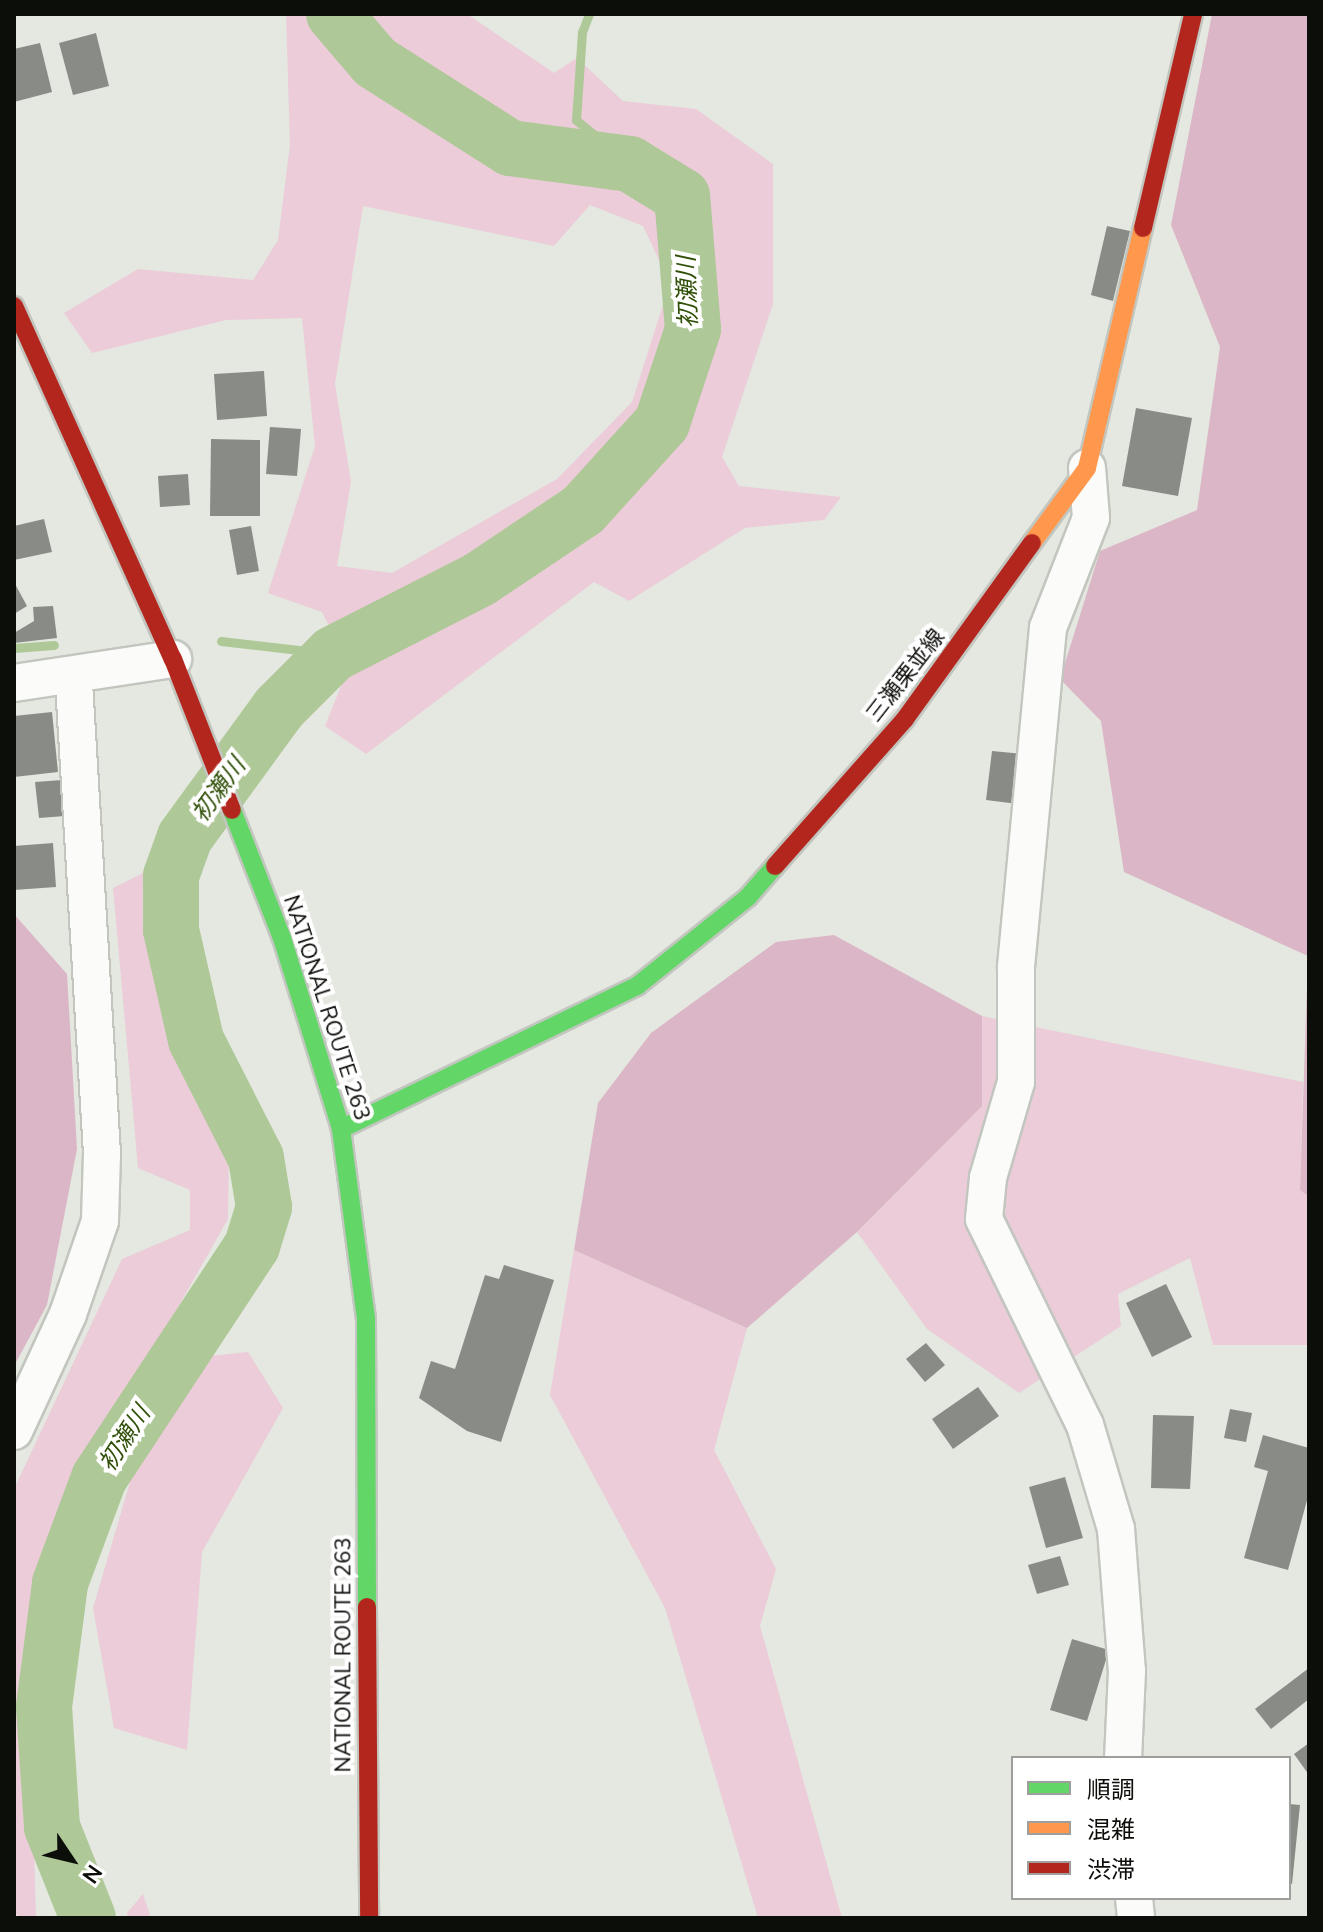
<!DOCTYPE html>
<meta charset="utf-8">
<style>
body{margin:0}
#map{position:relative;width:1323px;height:1932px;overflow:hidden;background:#e4e8e0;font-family:"Nunito Sans","Noto Sans JP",sans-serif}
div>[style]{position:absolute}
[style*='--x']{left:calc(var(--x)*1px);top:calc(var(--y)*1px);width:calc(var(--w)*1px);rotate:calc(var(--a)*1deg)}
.green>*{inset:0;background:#ebccd8}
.forest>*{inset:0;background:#dbb6c6}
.stream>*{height:9px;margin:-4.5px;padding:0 4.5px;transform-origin:4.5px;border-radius:4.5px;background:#afc898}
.river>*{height:56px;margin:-28px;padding:0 28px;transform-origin:28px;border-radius:28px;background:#afc898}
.building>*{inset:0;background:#898c86}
.roads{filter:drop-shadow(2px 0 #c2c6bf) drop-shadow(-2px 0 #c2c6bf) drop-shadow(0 2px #c2c6bf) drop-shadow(0 -2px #c2c6bf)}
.street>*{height:36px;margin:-18px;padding:0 18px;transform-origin:18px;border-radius:18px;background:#fbfcfa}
.fast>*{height:18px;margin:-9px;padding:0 9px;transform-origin:9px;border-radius:9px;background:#63d668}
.slow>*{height:18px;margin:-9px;padding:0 9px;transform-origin:9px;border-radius:9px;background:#ff974d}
.jam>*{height:18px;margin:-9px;padding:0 9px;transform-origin:9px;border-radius:9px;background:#b3261e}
span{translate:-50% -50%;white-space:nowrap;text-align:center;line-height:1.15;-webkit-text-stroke:8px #fff;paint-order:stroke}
.street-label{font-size:22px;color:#0c0e0a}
.water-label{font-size:24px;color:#315008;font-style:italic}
.frame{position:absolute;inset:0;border:16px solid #0c0e0a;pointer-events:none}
.legend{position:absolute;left:1011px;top:1756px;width:280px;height:144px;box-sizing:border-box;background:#fff;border:2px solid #9e9f9d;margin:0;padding:10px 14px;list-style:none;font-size:24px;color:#0c0e0a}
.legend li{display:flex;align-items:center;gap:16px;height:40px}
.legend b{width:40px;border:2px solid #9e9f9d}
.north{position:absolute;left:32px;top:1820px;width:80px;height:80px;-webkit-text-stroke:6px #fff;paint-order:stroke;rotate:125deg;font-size:22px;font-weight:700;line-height:32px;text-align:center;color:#0c0e0a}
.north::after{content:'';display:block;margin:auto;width:28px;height:36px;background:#0c0e0a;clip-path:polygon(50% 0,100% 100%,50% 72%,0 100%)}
</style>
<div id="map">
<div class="green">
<i style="clip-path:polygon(evenodd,286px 14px,467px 14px,554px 73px,577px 58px,623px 101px,696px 109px,773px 164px,773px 304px,722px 457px,739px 486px,841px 497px,824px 520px,745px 528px,629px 601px,594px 582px,366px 754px,325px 726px,349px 666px,322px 612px,268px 593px,315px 446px,302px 318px,226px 320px,92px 353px,64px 313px,138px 269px,253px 280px,278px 240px,290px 145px,286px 14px,590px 205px,643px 226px,670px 283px,632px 402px,557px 479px,392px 573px,337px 566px,351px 482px,335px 384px,363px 206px,554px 246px,590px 205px)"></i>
<i style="clip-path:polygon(145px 872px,174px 1041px,229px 1147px,228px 1219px,84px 1473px,29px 1657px,36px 1918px,20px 1918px,14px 1912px,14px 1489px,122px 1259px,190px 1230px,190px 1190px,138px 1168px,113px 888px)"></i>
<i style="clip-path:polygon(982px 1016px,1303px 1082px,1300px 1190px,1309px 1197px,1309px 1345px,1213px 1345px,1190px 1258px,1118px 1294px,1121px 1326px,1019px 1393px,927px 1329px,857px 1232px,981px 1106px)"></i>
<i style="clip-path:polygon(574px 1250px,747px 1328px,714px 1450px,776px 1569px,760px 1626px,842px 1918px,758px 1918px,665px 1608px,550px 1395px)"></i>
<i style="clip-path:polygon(248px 1352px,283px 1408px,202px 1552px,187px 1750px,114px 1728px,93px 1608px,137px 1458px,210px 1356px)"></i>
<i style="clip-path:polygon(143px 1894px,151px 1918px,128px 1918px,127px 1913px)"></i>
</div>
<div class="forest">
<i style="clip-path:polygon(1212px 14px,1309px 14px,1309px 1197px,1300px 1190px,1308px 956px,1124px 872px,1101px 721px,1060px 679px,1100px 551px,1197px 510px,1220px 347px,1171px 225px)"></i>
<i style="clip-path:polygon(14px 914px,67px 974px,77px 1149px,47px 1305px,14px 1366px)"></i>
<i style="clip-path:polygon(834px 935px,982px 1016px,982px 1106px,857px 1232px,747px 1328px,574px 1250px,598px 1103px,651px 1033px,776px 942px)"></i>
</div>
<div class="stream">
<i style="--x:589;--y:14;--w:19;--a:111"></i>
<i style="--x:582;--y:32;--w:88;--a:93.9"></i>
<i style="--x:576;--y:120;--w:70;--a:39.2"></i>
<i style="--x:221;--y:641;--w:113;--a:6.6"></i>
<i style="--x:14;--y:648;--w:40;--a:-4.3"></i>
</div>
<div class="river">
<i style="--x:88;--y:1918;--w:98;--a:-111.6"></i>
<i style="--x:52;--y:1827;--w:120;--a:-93.8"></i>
<i style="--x:44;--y:1707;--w:125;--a:-82.6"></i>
<i style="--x:60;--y:1583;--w:112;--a:-69.6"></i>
<i style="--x:99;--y:1478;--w:278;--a:-56.6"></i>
<i style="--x:252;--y:1246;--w:41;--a:-72.9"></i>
<i style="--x:264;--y:1207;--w:50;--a:-99.3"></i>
<i style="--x:256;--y:1158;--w:132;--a:-117"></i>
<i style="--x:196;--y:1040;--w:113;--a:-102.8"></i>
<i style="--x:171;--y:930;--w:54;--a:-90"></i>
<i style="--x:171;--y:876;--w:41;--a:-70.3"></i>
<i style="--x:185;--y:837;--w:160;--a:-53.9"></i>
<i style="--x:279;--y:708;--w:76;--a:-45"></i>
<i style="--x:333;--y:654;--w:165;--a:-27"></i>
<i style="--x:480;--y:579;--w:124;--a:-33.8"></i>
<i style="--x:583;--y:510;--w:118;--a:-47.8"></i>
<i style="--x:662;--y:423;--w:99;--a:-71.7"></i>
<i style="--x:693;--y:329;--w:133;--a:-94.7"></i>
<i style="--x:682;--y:196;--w:61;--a:-148.4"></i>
<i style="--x:630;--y:164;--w:121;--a:-172.4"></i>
<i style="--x:510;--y:148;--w:160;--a:-147.5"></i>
<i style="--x:375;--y:62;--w:63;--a:-130.5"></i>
</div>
<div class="building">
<i style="clip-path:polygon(96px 33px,109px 86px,73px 95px,59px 43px)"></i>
<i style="clip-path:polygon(40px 43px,52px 92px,14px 102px,14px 49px)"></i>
<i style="clip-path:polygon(1107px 226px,1130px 231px,1113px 301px,1091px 295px)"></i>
<i style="clip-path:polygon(264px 371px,267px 416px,217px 420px,214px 374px)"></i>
<i style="clip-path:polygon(1136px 408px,1192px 418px,1178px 496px,1122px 486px)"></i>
<i style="clip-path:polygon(270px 427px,301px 429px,297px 476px,266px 474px)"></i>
<i style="clip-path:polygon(211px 439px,260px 440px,260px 516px,210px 516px)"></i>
<i style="clip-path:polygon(188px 474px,190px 505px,160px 507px,158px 476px)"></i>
<i style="clip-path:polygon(44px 519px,52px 552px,14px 560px,14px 526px)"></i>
<i style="clip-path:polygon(251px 526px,259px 571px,237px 575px,229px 530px)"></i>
<i style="clip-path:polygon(14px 582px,27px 606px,14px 614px)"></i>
<i style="clip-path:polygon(53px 606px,57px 638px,14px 643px,14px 633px,34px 621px,33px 607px)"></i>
<i style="clip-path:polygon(52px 712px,58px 772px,14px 777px,14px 716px)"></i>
<i style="clip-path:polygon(992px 751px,1023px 754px,1018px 804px,986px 800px)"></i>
<i style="clip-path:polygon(62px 780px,65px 816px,39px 818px,35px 782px)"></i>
<i style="clip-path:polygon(53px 843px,56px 887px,14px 890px,14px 846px)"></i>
<i style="clip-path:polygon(504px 1265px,554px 1280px,501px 1442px,467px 1431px,419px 1398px,431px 1361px,455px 1369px,485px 1275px,499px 1279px)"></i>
<i style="clip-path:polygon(1166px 1284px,1192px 1337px,1152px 1357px,1126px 1303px)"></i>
<i style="clip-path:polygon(926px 1343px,945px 1365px,925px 1382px,906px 1359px)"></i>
<i style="clip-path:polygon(978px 1387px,999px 1416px,953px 1449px,932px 1419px)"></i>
<i style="clip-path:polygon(1230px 1409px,1252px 1413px,1246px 1442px,1224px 1438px)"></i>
<i style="clip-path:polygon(1153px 1415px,1194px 1416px,1190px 1489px,1151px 1488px)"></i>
<i style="clip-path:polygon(1263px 1435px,1309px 1448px,1309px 1493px,1288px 1570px,1244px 1558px,1268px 1471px,1254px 1467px)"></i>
<i style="clip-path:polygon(1065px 1477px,1083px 1538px,1046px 1548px,1029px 1487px)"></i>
<i style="clip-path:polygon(1060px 1556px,1069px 1585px,1037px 1594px,1028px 1565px)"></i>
<i style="clip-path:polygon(1072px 1639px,1109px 1650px,1087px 1721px,1050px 1710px)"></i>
<i style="clip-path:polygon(1309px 1668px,1309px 1699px,1271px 1729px,1255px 1709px)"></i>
<i style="clip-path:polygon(1309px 1743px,1309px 1775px,1294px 1754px)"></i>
<i style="clip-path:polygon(1289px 1804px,1300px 1805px,1292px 1884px,1289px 1883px)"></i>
</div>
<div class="roads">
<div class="street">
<i style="--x:1087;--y:468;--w:50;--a:85.4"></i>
<i style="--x:1091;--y:518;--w:118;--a:111.4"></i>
<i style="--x:1048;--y:628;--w:342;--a:95.4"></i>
<i style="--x:1016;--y:968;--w:114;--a:90"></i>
<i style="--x:1016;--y:1082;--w:100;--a:106.3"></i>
<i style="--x:988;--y:1178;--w:41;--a:95.6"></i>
<i style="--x:984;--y:1219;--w:229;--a:63.9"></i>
<i style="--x:1085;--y:1425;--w:109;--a:73.4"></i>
<i style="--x:1116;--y:1529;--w:142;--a:85.6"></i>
<i style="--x:1127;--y:1671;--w:87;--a:92.6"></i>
<i style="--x:14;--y:683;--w:161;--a:-8.6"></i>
<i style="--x:14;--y:1431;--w:129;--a:-65.2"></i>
<i style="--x:68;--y:1314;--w:98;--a:-71"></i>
<i style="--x:100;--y:1221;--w:67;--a:-88.3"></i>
<i style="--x:102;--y:1154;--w:477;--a:-93.4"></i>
<i style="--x:1134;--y:1898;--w:20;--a:84"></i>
</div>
<div class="fast">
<i style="--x:232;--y:810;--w:137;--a:68.7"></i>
<i style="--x:282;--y:938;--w:200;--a:72.8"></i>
<i style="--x:341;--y:1129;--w:191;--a:82.5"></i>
<i style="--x:366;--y:1318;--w:289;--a:89.8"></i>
<i style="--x:341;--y:1129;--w:329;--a:-25.8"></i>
<i style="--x:637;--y:986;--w:142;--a:-38.7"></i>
<i style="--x:748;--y:897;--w:41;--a:-48.9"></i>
</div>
<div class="slow">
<i style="--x:1032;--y:543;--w:93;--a:-53.7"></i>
<i style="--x:1087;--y:468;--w:246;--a:-76.9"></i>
</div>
<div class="jam">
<i style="--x:1143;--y:228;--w:220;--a:-76.8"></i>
<i style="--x:14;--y:306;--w:387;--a:65.8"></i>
<i style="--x:173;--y:659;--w:162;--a:68.7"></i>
<i style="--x:775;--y:866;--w:196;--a:-48.5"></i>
<i style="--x:905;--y:719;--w:217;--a:-54.2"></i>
<i style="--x:367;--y:1607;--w:311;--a:89.6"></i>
</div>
</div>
<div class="street-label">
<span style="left:906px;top:676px;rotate:-52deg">三瀬栗並線</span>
<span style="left:326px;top:1008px;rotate:72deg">NATIONAL ROUTE 263</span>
<span style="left:344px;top:1655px;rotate:-90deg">NATIONAL ROUTE 263</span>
</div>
<div class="water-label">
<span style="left:688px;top:292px;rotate:-92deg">初瀬川</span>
<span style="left:219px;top:790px;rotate:-54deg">初瀬川</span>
<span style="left:125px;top:1439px;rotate:-57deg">初瀬川</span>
</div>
<div class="frame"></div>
<ul class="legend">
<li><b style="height:10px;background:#63d668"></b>順調</li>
<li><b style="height:10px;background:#ff974d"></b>混雑</li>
<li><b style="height:10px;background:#b3261e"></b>渋滞</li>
</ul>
<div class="north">N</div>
</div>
